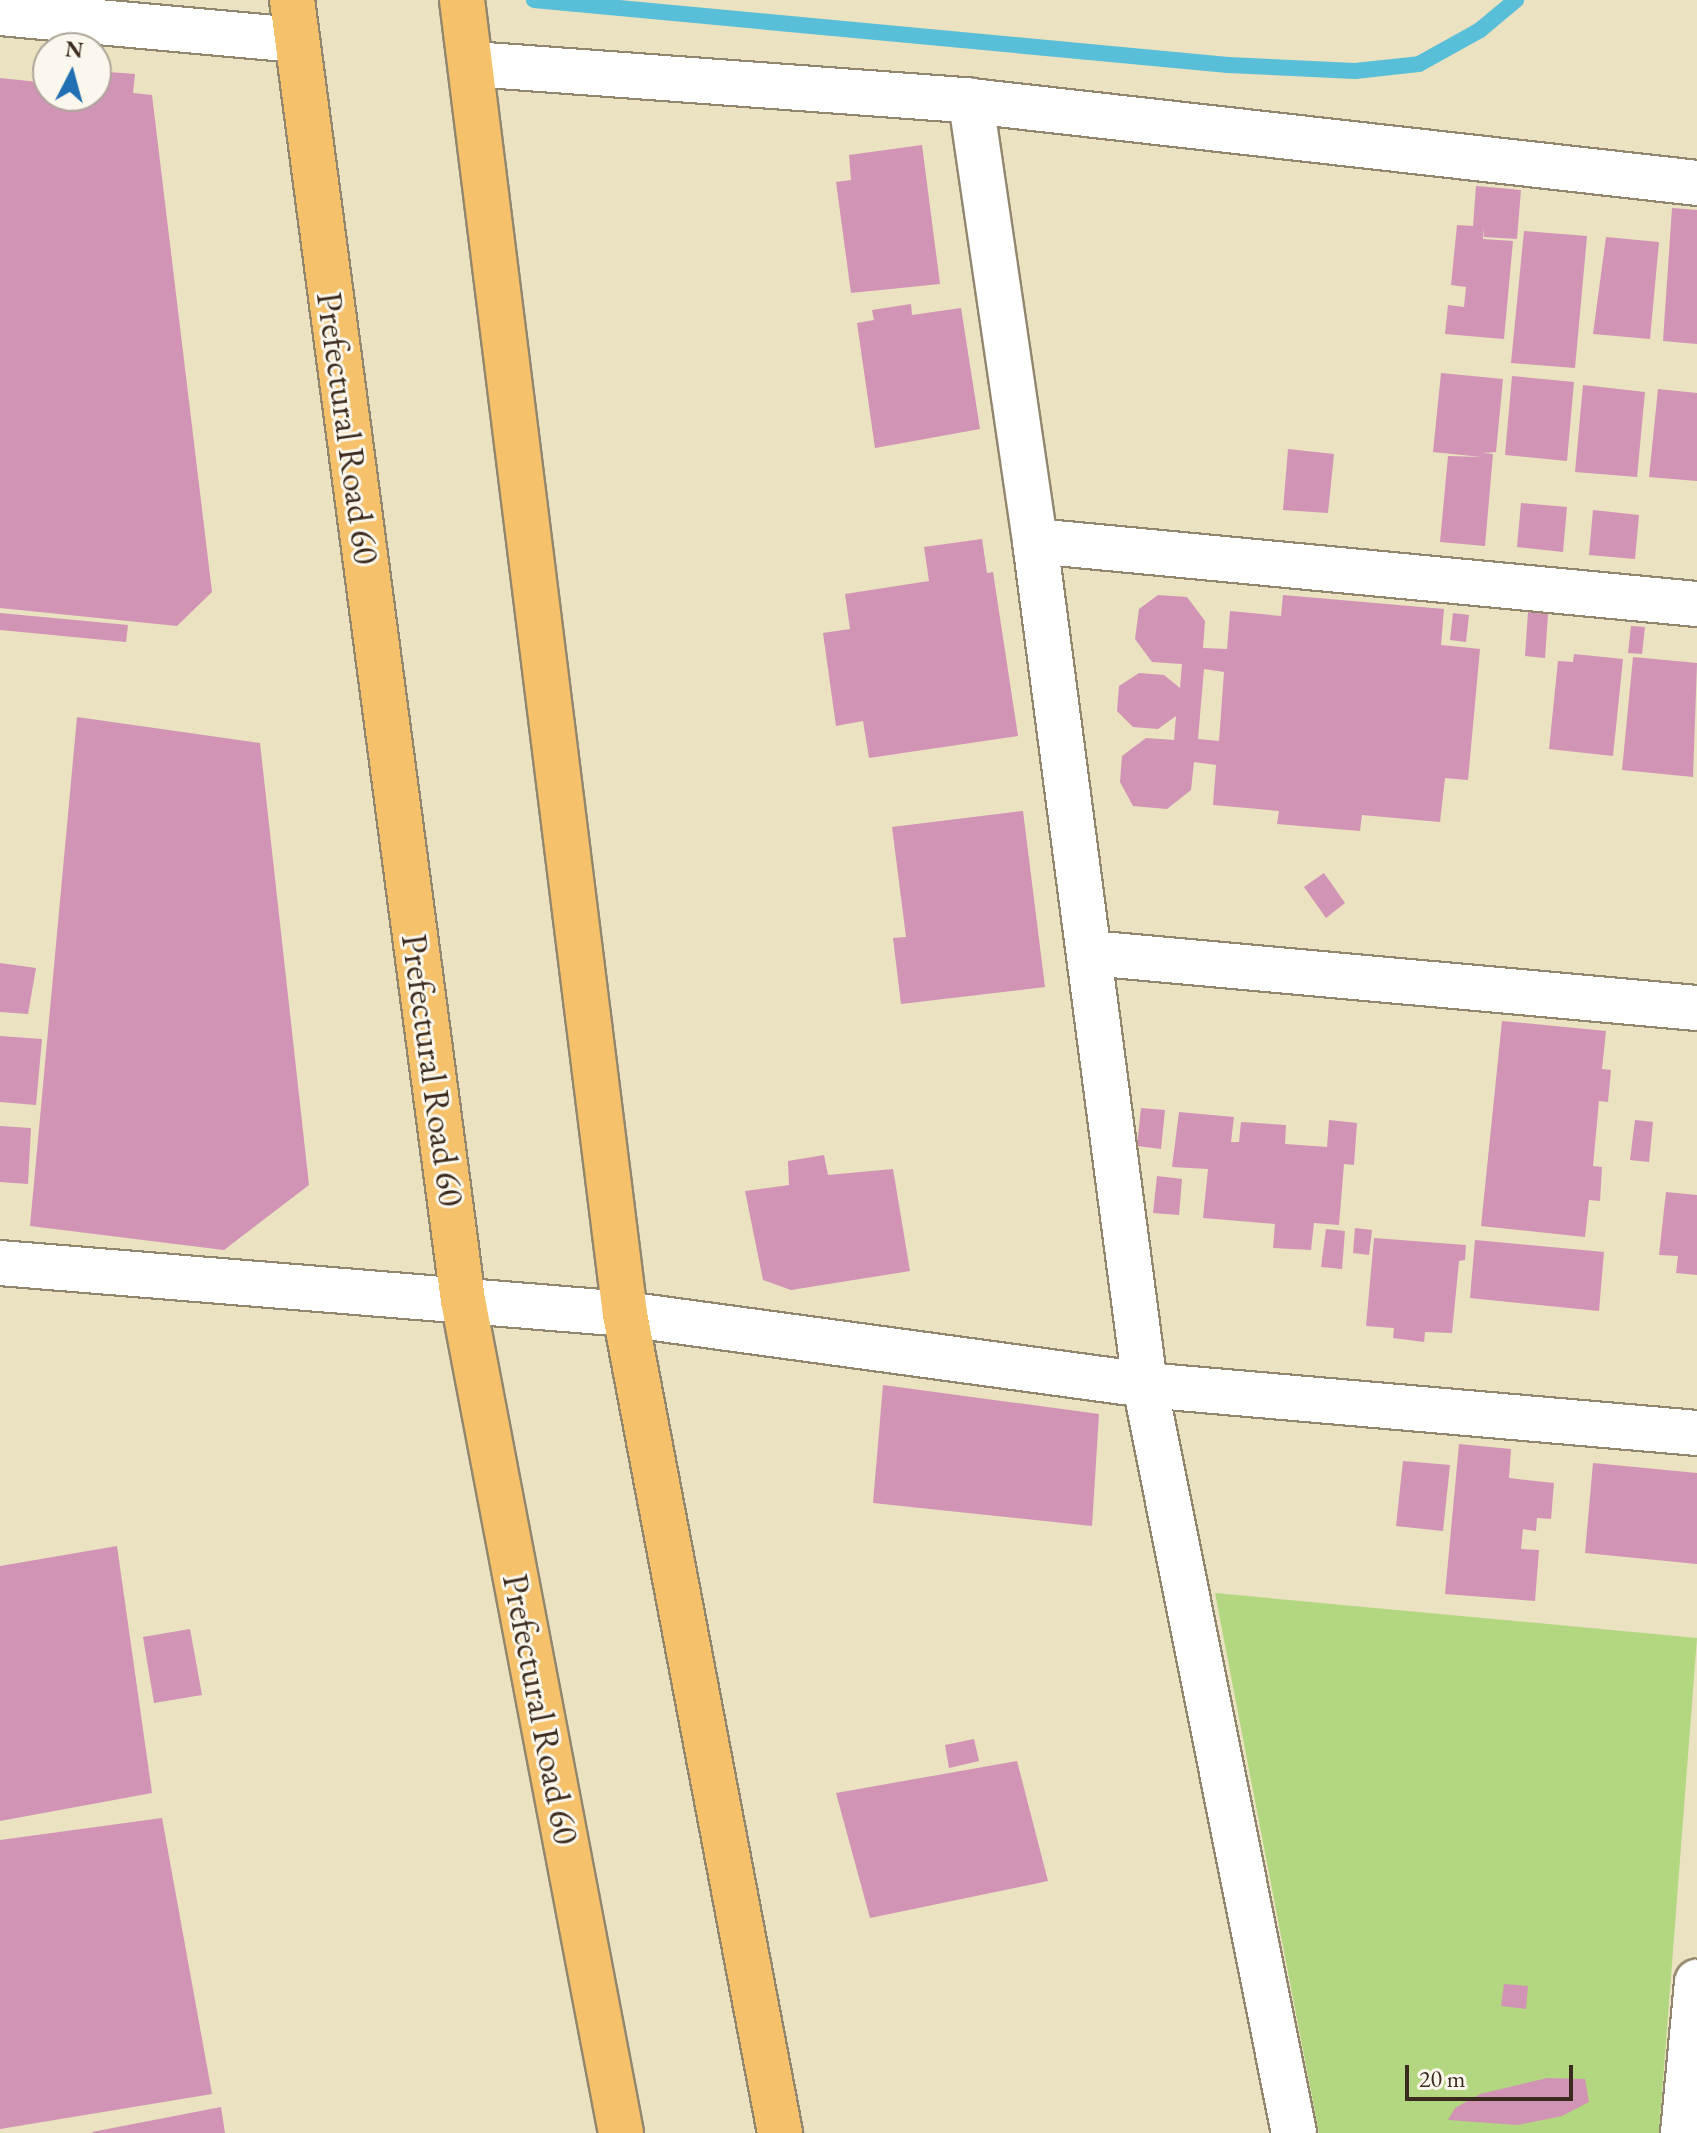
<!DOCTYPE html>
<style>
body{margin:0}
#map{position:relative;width:1697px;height:2133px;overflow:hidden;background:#eae2c0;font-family:"EB Garamond",serif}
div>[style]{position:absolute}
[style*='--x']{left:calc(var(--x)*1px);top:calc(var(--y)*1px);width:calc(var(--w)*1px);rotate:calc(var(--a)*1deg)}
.green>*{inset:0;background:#b3d780}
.stream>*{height:16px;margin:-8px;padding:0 8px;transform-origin:8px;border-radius:8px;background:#59bed7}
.building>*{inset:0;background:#d194b5}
.roads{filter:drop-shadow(2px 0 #92866f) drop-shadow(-2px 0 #92866f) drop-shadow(0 2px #92866f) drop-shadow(0 -2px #92866f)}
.minor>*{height:44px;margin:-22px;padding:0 22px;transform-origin:22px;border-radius:22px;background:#fff}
.major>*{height:44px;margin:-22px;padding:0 22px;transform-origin:22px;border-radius:22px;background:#f5c16b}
span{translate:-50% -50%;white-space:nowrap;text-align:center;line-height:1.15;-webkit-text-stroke:6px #fbf7ec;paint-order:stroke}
.street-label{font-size:36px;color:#3b2a1e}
.north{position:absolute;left:32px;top:32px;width:80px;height:80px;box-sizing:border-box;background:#fbf7ec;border:2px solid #aea59a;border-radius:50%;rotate:6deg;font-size:22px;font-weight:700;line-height:32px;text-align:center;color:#3b2a1e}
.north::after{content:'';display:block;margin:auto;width:28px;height:36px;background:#1f6fb2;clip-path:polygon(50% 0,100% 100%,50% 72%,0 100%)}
.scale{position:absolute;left:1405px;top:2065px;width:168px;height:36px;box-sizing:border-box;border:4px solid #3b2a1e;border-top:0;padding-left:10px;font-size:24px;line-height:28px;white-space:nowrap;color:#3b2a1e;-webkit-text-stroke:6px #fbf7ec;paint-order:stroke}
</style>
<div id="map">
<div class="green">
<i style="clip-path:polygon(1215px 1593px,1697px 1638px,1659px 2133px,1319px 2133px)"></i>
</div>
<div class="stream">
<i style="--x:534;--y:0;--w:697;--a:5.35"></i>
<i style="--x:1228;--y:65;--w:127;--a:2.7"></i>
<i style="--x:1355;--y:71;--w:64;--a:-6.2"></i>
<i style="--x:1419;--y:64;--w:70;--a:-29.1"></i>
<i style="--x:1480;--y:30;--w:47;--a:-39.8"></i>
</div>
<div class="building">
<i style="clip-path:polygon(96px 71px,135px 74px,133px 93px,152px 95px,212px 592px,177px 626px,0 608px,0 78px,48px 83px,48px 96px,96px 96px)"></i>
<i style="clip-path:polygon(922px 145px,940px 284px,851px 293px,836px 182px,851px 180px,849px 155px)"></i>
<i style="clip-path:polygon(1476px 186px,1521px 190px,1517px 239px,1484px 237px,1484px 227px,1483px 239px,1513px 241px,1504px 339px,1445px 334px,1448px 305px,1464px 307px,1466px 287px,1451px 285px,1457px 225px,1473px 226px)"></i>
<i style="clip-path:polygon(1672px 208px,1697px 210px,1697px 344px,1663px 341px)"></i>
<i style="clip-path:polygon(1524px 231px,1587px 236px,1575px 368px,1511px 363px)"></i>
<i style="clip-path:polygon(1606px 237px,1659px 242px,1650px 339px,1593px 334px)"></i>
<i style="clip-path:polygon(911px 304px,912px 315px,961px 308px,980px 429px,875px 448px,857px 323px,874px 320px,872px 310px)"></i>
<i style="clip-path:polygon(1441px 373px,1503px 379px,1496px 452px,1482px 453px,1493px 454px,1485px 546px,1440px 542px,1448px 456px,1482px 457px,1433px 452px)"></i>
<i style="clip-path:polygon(1512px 376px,1574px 382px,1567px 461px,1505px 455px)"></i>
<i style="clip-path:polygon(1583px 385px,1645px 392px,1637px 477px,1575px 472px)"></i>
<i style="clip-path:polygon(1658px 389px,1697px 393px,1697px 481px,1649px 477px)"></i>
<i style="clip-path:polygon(1288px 449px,1334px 454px,1328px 513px,1283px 510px)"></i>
<i style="clip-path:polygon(1521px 503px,1567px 507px,1563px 552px,1517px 547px)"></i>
<i style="clip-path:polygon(1593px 510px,1639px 515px,1635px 559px,1589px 555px)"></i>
<i style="clip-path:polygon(982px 539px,987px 573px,993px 572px,1018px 736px,869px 758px,863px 721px,836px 726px,823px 633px,850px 629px,845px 594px,929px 581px,924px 547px)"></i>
<i style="clip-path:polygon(evenodd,1158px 595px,1187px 597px,1205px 621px,1203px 648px,1227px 649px,1230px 611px,1281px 616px,1283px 595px,1444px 609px,1441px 645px,1480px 649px,1468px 780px,1445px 778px,1440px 822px,1362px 815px,1360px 831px,1277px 824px,1279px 811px,1213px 805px,1216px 765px,1194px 762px,1191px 790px,1167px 809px,1133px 806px,1120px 782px,1122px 756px,1146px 738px,1174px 740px,1176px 716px,1158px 729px,1133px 727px,1117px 711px,1119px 686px,1139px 673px,1164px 675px,1180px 688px,1182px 664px,1152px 662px,1135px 639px,1139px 609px,1158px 595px,1204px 669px,1224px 672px,1219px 741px,1198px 739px,1204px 669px)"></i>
<i style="clip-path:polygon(1528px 612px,1548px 614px,1545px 658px,1525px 656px)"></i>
<i style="clip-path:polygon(0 613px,128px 625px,126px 642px,0 630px)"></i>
<i style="clip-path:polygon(1453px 613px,1469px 615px,1466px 642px,1450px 640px)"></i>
<i style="clip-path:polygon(1631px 626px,1645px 627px,1642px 654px,1628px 653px)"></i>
<i style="clip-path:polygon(1574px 654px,1623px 659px,1613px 756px,1549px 749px,1558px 661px,1573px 662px)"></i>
<i style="clip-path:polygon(1633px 657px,1697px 663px,1693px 777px,1622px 770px)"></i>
<i style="clip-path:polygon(77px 717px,260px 743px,309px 1185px,224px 1250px,30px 1226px)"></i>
<i style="clip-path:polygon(1023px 811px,1045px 987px,901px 1004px,893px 938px,906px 937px,892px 827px)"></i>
<i style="clip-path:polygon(1324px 873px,1345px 903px,1326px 918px,1304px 887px)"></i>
<i style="clip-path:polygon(0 963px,36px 968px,28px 1014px,0 1012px)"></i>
<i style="clip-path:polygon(1502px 1021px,1606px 1031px,1602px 1069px,1611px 1070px,1608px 1102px,1599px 1101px,1593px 1166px,1602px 1167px,1600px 1201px,1589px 1200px,1585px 1237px,1481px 1226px)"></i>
<i style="clip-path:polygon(0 1036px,42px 1039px,36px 1105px,0 1102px)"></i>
<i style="clip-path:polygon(1141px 1108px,1165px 1110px,1161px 1149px,1137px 1146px)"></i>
<i style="clip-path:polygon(1179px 1112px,1234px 1117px,1231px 1142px,1239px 1142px,1241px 1122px,1286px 1125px,1285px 1144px,1327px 1147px,1329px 1120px,1357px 1123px,1354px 1165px,1344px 1164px,1339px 1225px,1314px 1223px,1311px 1250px,1273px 1248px,1275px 1224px,1203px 1218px,1208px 1169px,1172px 1167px)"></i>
<i style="clip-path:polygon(1635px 1120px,1653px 1122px,1649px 1162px,1630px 1160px)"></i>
<i style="clip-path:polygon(0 1126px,31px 1128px,28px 1184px,0 1182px)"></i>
<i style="clip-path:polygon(824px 1155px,828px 1175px,893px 1169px,910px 1271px,791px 1290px,763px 1280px,745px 1191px,789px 1185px,788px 1161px)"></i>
<i style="clip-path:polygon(1157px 1176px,1182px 1179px,1179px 1215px,1153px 1213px)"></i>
<i style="clip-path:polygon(1666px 1192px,1697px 1195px,1697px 1275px,1676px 1273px,1678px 1256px,1659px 1255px)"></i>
<i style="clip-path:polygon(1355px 1228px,1372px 1230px,1369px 1255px,1353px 1253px)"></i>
<i style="clip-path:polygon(1326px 1229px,1345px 1231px,1342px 1269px,1321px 1267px)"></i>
<i style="clip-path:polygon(1374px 1238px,1466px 1245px,1465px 1260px,1459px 1261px,1452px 1333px,1425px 1332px,1424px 1342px,1393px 1338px,1394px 1328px,1366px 1326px)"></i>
<i style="clip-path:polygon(1475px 1240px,1604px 1252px,1599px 1311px,1470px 1298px)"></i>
<i style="clip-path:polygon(883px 1385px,1099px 1414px,1092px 1526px,873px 1503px)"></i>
<i style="clip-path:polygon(1459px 1444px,1511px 1449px,1509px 1478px,1554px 1483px,1551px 1519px,1537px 1518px,1536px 1531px,1523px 1529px,1521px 1549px,1539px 1550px,1535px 1601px,1445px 1594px)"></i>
<i style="clip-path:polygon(1403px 1461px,1450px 1465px,1443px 1531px,1396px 1526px)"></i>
<i style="clip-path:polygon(1593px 1463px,1697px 1473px,1697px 1564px,1585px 1553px)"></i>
<i style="clip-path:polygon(117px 1546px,152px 1793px,0 1821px,0 1566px)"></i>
<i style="clip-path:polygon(190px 1629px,202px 1695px,154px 1703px,143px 1637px)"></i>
<i style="clip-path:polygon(974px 1739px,979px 1761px,949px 1768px,945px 1745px)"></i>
<i style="clip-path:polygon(1017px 1761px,1048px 1881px,870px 1918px,836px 1793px)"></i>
<i style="clip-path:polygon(162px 1818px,212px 2094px,0 2129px,0 1840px)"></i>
<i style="clip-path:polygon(1504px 1984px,1528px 1986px,1526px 2009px,1501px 2006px)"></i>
<i style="clip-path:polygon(1547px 2078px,1585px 2079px,1589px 2102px,1562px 2116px,1518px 2125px,1448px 2120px,1455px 2108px,1480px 2094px)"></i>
<i style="clip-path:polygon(221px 2107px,225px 2133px,93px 2133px,92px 2132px)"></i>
</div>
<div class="roads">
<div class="minor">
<i style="--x:0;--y:13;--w:297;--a:5.2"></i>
<i style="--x:473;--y:64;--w:499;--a:4.2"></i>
<i style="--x:1035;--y:541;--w:665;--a:5.44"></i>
<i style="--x:1090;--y:953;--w:609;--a:5.18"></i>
<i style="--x:0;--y:1263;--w:627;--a:4.66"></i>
<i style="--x:625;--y:1314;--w:525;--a:7.77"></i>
<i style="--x:1145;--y:1385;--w:554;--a:4.97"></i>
<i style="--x:1294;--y:2133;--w:763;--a:-101.27"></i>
<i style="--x:1145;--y:1385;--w:851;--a:-97.43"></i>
<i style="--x:1035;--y:541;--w:445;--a:-98.3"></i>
<i style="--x:971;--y:101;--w:731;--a:6.44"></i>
<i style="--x:1683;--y:2133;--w:152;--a:-84.7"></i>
</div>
<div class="major">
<i style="--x:292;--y:0;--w:1311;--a:82.51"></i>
<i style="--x:463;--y:1300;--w:848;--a:79.26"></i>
<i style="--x:462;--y:0;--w:1324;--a:82.93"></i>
<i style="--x:625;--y:1314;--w:834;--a:79.28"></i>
</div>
</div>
<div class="street-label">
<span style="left:348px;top:428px;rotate:82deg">Prefectural Road 60</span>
<span style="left:433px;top:1070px;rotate:82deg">Prefectural Road 60</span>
<span style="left:541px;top:1709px;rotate:79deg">Prefectural Road 60</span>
</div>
<div class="north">N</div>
<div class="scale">20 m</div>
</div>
